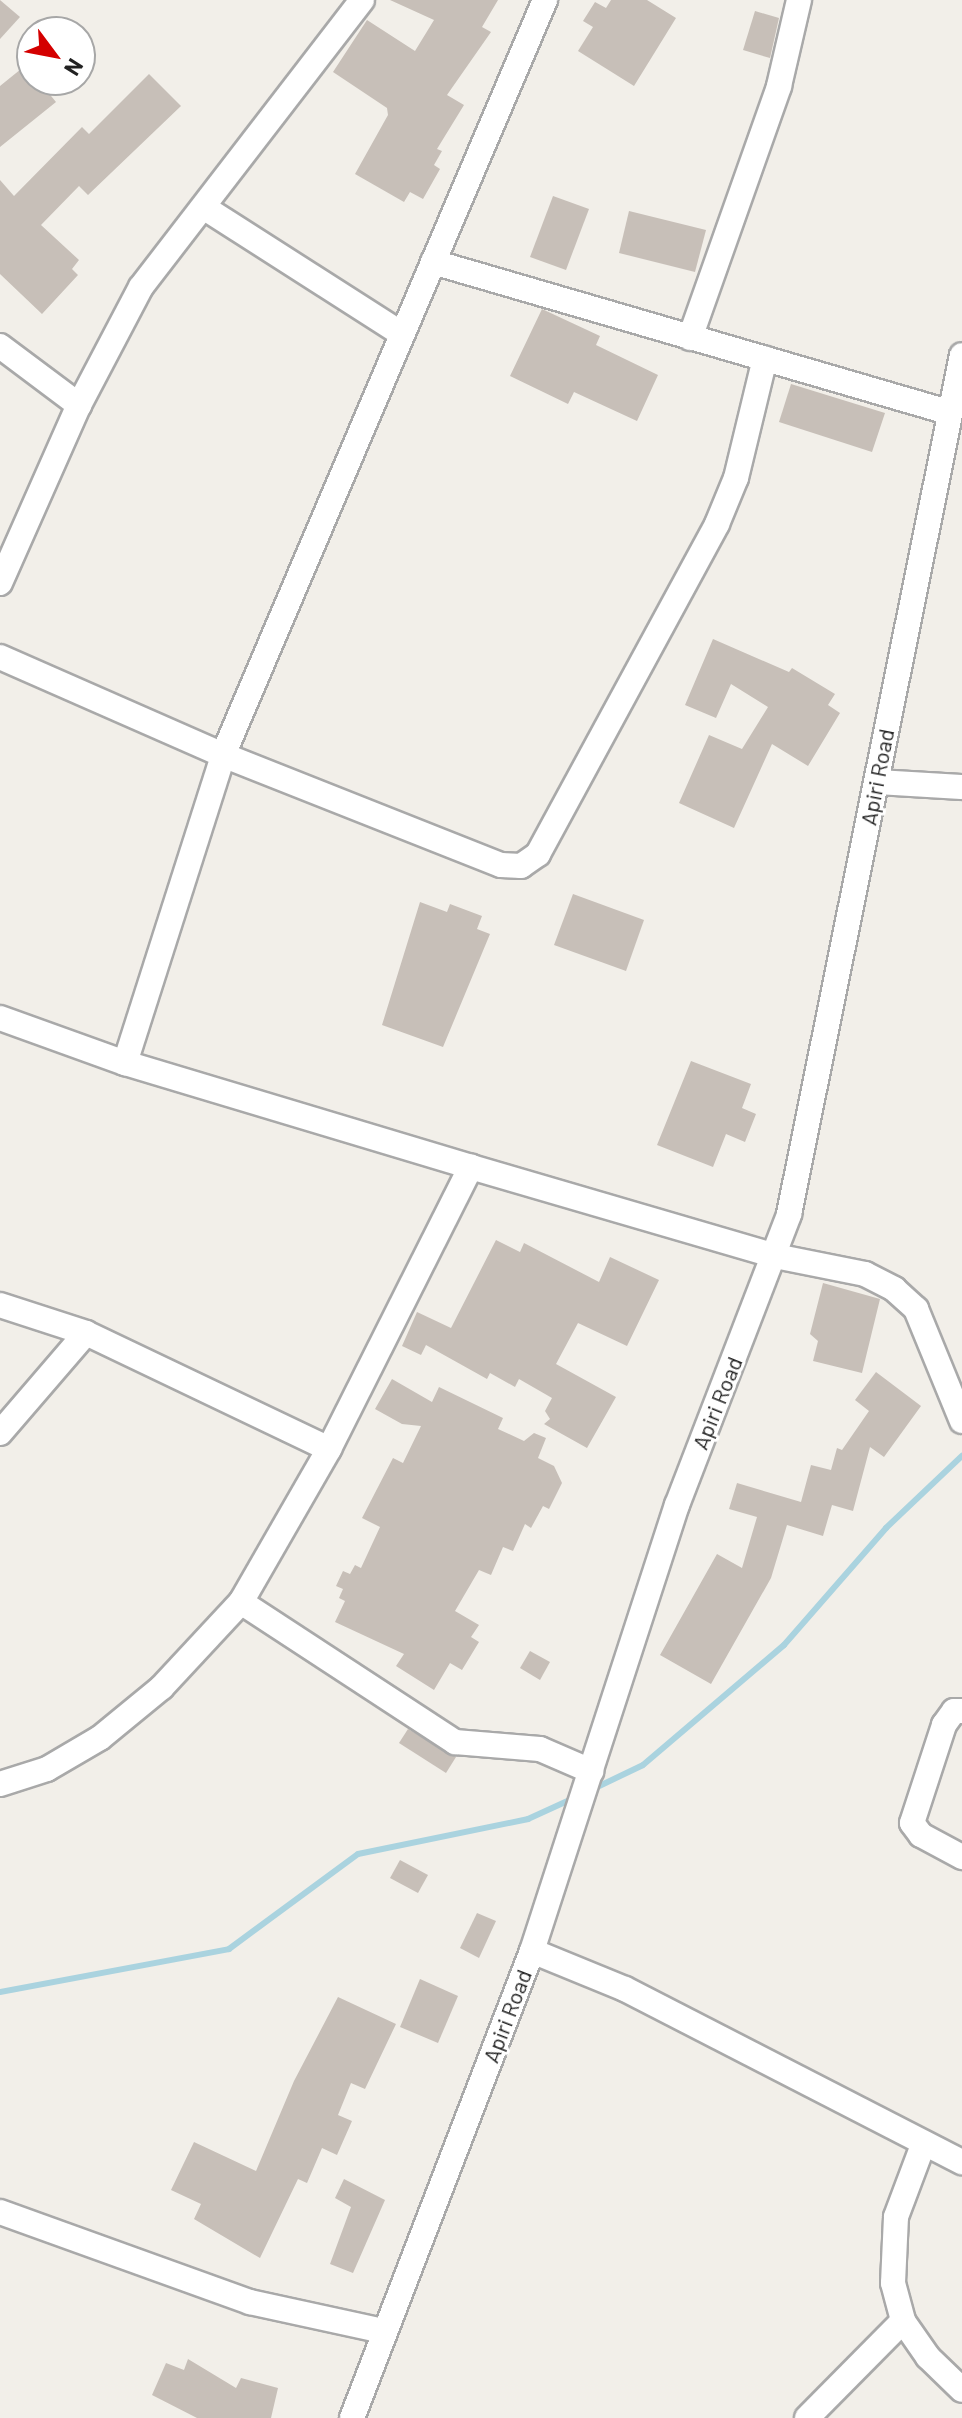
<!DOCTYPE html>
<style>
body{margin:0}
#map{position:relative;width:962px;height:2418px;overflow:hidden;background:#f2efe9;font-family:Barlow,sans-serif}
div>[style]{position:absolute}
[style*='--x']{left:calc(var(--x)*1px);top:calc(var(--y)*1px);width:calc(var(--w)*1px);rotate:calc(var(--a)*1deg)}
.stream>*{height:6px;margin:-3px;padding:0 3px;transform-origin:3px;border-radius:3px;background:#aad3df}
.building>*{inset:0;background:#c7bfb8}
.roads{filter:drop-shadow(2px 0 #a9a9a9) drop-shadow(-2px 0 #a9a9a9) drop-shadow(0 2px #a9a9a9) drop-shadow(0 -2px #a9a9a9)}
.minor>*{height:24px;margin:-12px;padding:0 12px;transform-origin:12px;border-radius:12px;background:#fff}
span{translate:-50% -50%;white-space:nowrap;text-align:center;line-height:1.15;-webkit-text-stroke:6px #fff;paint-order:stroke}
.street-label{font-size:22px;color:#222}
.north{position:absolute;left:16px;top:16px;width:80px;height:80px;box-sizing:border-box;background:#fff;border:2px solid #a7a7a7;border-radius:50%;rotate:122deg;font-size:22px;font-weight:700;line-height:32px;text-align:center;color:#222}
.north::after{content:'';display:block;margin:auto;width:28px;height:36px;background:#d40000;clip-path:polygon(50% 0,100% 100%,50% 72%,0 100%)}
</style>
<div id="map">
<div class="stream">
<i style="--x:593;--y:1789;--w:55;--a:-25.6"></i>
<i style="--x:643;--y:1765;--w:185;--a:-40.4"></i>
<i style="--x:784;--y:1645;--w:155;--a:-48.9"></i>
<i style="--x:886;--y:1528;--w:105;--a:-43.5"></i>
<i style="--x:0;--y:1992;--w:233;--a:-10.6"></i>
<i style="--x:229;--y:1949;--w:160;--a:-36.4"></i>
<i style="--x:358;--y:1854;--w:174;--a:-11.6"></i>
<i style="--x:528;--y:1819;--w:53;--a:-24.6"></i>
</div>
<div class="building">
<i style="clip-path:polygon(0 0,20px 17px,0 39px)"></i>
<i style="clip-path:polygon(390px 0,498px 0,482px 27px,491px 32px,447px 95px,464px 105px,437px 149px,442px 151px,434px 165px,440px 169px,423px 199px,410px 192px,404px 202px,355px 174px,388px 115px,387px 108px,333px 72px,367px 20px,415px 51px,434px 20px)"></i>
<i style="clip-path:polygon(611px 0,647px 0,676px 18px,634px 86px,578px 51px,593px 27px,583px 21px,595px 2px,606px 8px)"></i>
<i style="clip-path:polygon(755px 11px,779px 18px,770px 58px,743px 50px)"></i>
<i style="clip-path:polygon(26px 65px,32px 80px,38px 80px,56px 102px,0 147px,0 86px)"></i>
<i style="clip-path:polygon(149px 74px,181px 106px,88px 195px,79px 186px,41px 225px,79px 260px,72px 269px,78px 275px,42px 314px,0 274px,0 180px,14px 196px,82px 127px,89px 134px)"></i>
<i style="clip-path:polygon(553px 196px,589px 209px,566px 270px,530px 257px)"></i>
<i style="clip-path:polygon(629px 211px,706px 230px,695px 272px,619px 253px)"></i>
<i style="clip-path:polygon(542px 309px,600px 336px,596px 345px,658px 375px,637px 421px,574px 392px,568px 404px,510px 376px)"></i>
<i style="clip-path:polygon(791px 384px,885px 413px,872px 452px,779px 422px)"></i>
<i style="clip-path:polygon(713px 639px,789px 672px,792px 668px,835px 694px,828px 705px,840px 713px,808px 766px,772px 744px,734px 828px,679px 803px,709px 735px,742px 749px,768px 707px,731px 684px,716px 718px,685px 705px)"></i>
<i style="clip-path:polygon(573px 894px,644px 920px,626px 971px,554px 945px)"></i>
<i style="clip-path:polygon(420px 902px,447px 912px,450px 904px,482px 916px,477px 929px,490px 934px,443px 1047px,382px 1025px)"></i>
<i style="clip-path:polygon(691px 1061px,751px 1084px,742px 1108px,756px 1114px,745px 1142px,726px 1134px,713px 1167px,657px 1145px)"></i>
<i style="clip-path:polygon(496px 1240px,520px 1252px,524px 1243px,599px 1282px,610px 1257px,659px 1280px,627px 1346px,578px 1323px,556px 1364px,616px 1397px,587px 1448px,544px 1424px,550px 1419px,545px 1411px,552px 1398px,519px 1379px,515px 1387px,490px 1373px,487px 1379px,426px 1345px,421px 1355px,402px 1346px,417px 1312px,451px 1328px)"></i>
<i style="clip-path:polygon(823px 1283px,880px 1299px,862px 1373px,813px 1361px,818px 1341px,810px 1334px)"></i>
<i style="clip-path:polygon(876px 1372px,921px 1406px,884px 1457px,870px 1447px,853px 1511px,832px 1505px,823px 1536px,787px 1525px,771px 1578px,711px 1684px,660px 1655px,717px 1554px,742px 1568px,757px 1517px,729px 1509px,737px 1483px,801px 1502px,811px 1465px,831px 1470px,837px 1448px,842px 1450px,869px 1411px,855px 1400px)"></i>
<i style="clip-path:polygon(392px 1379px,432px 1402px,439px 1387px,503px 1418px,498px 1429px,524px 1441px,534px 1433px,546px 1438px,538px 1458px,554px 1466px,562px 1483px,549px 1509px,543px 1506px,531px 1528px,525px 1524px,513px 1551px,503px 1547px,491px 1575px,479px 1570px,455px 1611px,479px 1625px,471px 1637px,479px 1642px,462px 1670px,450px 1663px,434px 1690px,396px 1666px,404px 1654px,335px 1622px,345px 1601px,339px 1598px,343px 1589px,336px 1586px,343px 1571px,350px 1574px,355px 1565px,361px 1568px,380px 1527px,362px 1518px,393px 1458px,403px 1463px,421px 1426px,402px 1424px,375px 1409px)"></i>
<i style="clip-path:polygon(530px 1651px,550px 1662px,540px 1680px,520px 1668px)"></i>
<i style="clip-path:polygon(408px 1729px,456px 1757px,446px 1773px,399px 1743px)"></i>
<i style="clip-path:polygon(400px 1860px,428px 1875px,418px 1893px,390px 1878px)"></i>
<i style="clip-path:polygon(477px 1913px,496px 1921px,479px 1958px,460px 1948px)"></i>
<i style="clip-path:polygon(420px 1979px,458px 1996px,438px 2043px,400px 2027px)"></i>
<i style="clip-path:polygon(338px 1997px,396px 2024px,365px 2089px,351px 2083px,338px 2115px,352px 2121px,337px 2155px,322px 2148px,307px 2183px,298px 2179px,260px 2258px,194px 2219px,201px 2204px,171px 2190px,194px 2142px,256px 2171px,294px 2081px)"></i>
<i style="clip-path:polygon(344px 2179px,385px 2200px,353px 2273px,330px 2264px,351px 2207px,335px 2198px)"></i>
<i style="clip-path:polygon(188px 2359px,236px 2388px,241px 2378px,278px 2388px,271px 2418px,197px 2418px,152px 2395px,166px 2363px,184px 2370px)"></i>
</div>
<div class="roads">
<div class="minor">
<i style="--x:205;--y:208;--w:234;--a:32.6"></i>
<i style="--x:433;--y:262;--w:536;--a:16.24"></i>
<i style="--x:690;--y:338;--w:267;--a:-70.5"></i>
<i style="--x:779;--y:86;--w:88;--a:-76.9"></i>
<i style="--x:0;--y:346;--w:99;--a:36.8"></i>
<i style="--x:0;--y:583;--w:195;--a:-66.1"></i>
<i style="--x:79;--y:405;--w:133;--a:-62.3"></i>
<i style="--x:141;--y:287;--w:362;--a:-52.4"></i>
<i style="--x:0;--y:657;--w:244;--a:23.7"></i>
<i style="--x:223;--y:755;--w:299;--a:21.6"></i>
<i style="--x:501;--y:865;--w:20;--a:3"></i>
<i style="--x:521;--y:866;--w:21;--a:-35"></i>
<i style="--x:538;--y:854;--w:375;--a:-61.5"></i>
<i style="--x:717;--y:524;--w:50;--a:-67.6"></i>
<i style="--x:736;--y:478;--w:123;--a:-76.4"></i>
<i style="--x:877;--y:782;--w:85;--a:3.4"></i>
<i style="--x:0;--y:1018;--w:133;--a:19.8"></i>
<i style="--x:125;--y:1063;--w:361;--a:16.7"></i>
<i style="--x:471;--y:1167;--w:317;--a:16.3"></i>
<i style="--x:775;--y:1256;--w:92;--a:11.3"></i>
<i style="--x:865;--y:1274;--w:33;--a:27"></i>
<i style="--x:894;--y:1289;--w:30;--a:42"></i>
<i style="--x:916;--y:1309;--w:121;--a:67.7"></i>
<i style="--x:125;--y:1063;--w:323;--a:-72.3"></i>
<i style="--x:223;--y:755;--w:821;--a:-66.9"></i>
<i style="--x:0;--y:1305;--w:90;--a:18"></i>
<i style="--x:86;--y:1333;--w:269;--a:25.5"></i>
<i style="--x:0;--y:1433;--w:132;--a:-49.3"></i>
<i style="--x:241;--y:1602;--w:256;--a:33.2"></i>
<i style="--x:455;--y:1742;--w:85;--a:4.7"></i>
<i style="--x:540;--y:1749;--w:56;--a:23.3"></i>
<i style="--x:962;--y:1711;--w:8;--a:180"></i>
<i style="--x:954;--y:1711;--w:17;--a:126"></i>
<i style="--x:944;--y:1725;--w:103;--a:108.1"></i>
<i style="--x:912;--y:1823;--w:15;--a:53"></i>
<i style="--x:921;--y:1835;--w:47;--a:28.2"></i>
<i style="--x:0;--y:1784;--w:49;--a:-17.7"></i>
<i style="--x:47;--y:1769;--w:61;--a:-30.3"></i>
<i style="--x:100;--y:1738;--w:80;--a:-39.4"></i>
<i style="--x:162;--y:1687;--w:116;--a:-47.1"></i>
<i style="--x:241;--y:1602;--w:177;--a:-60.1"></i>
<i style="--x:329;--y:1449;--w:316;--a:-63.3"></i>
<i style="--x:532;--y:1951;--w:100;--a:22.2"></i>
<i style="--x:625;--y:1989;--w:379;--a:27.2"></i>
<i style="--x:923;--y:2145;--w:77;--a:110.6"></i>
<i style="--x:896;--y:2217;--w:66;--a:92.6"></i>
<i style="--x:893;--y:2283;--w:39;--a:75"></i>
<i style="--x:903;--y:2321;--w:44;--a:55.2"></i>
<i style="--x:928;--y:2357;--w:47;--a:44.1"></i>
<i style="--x:0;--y:2212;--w:266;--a:19.8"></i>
<i style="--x:250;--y:2302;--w:136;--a:12.3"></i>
<i style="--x:352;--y:2418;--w:500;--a:-68.92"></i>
<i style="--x:532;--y:1951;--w:469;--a:-72"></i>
<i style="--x:677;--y:1505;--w:312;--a:-68.9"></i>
<i style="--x:789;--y:1214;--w:876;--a:-78.61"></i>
<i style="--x:807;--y:2418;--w:136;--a:-45.3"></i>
</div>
</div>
<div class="street-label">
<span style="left:877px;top:777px;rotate:-79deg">Apiri Road</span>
<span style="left:717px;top:1403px;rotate:-68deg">Apiri Road</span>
<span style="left:507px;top:2016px;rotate:-69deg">Apiri Road</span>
</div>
<div class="north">N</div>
</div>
